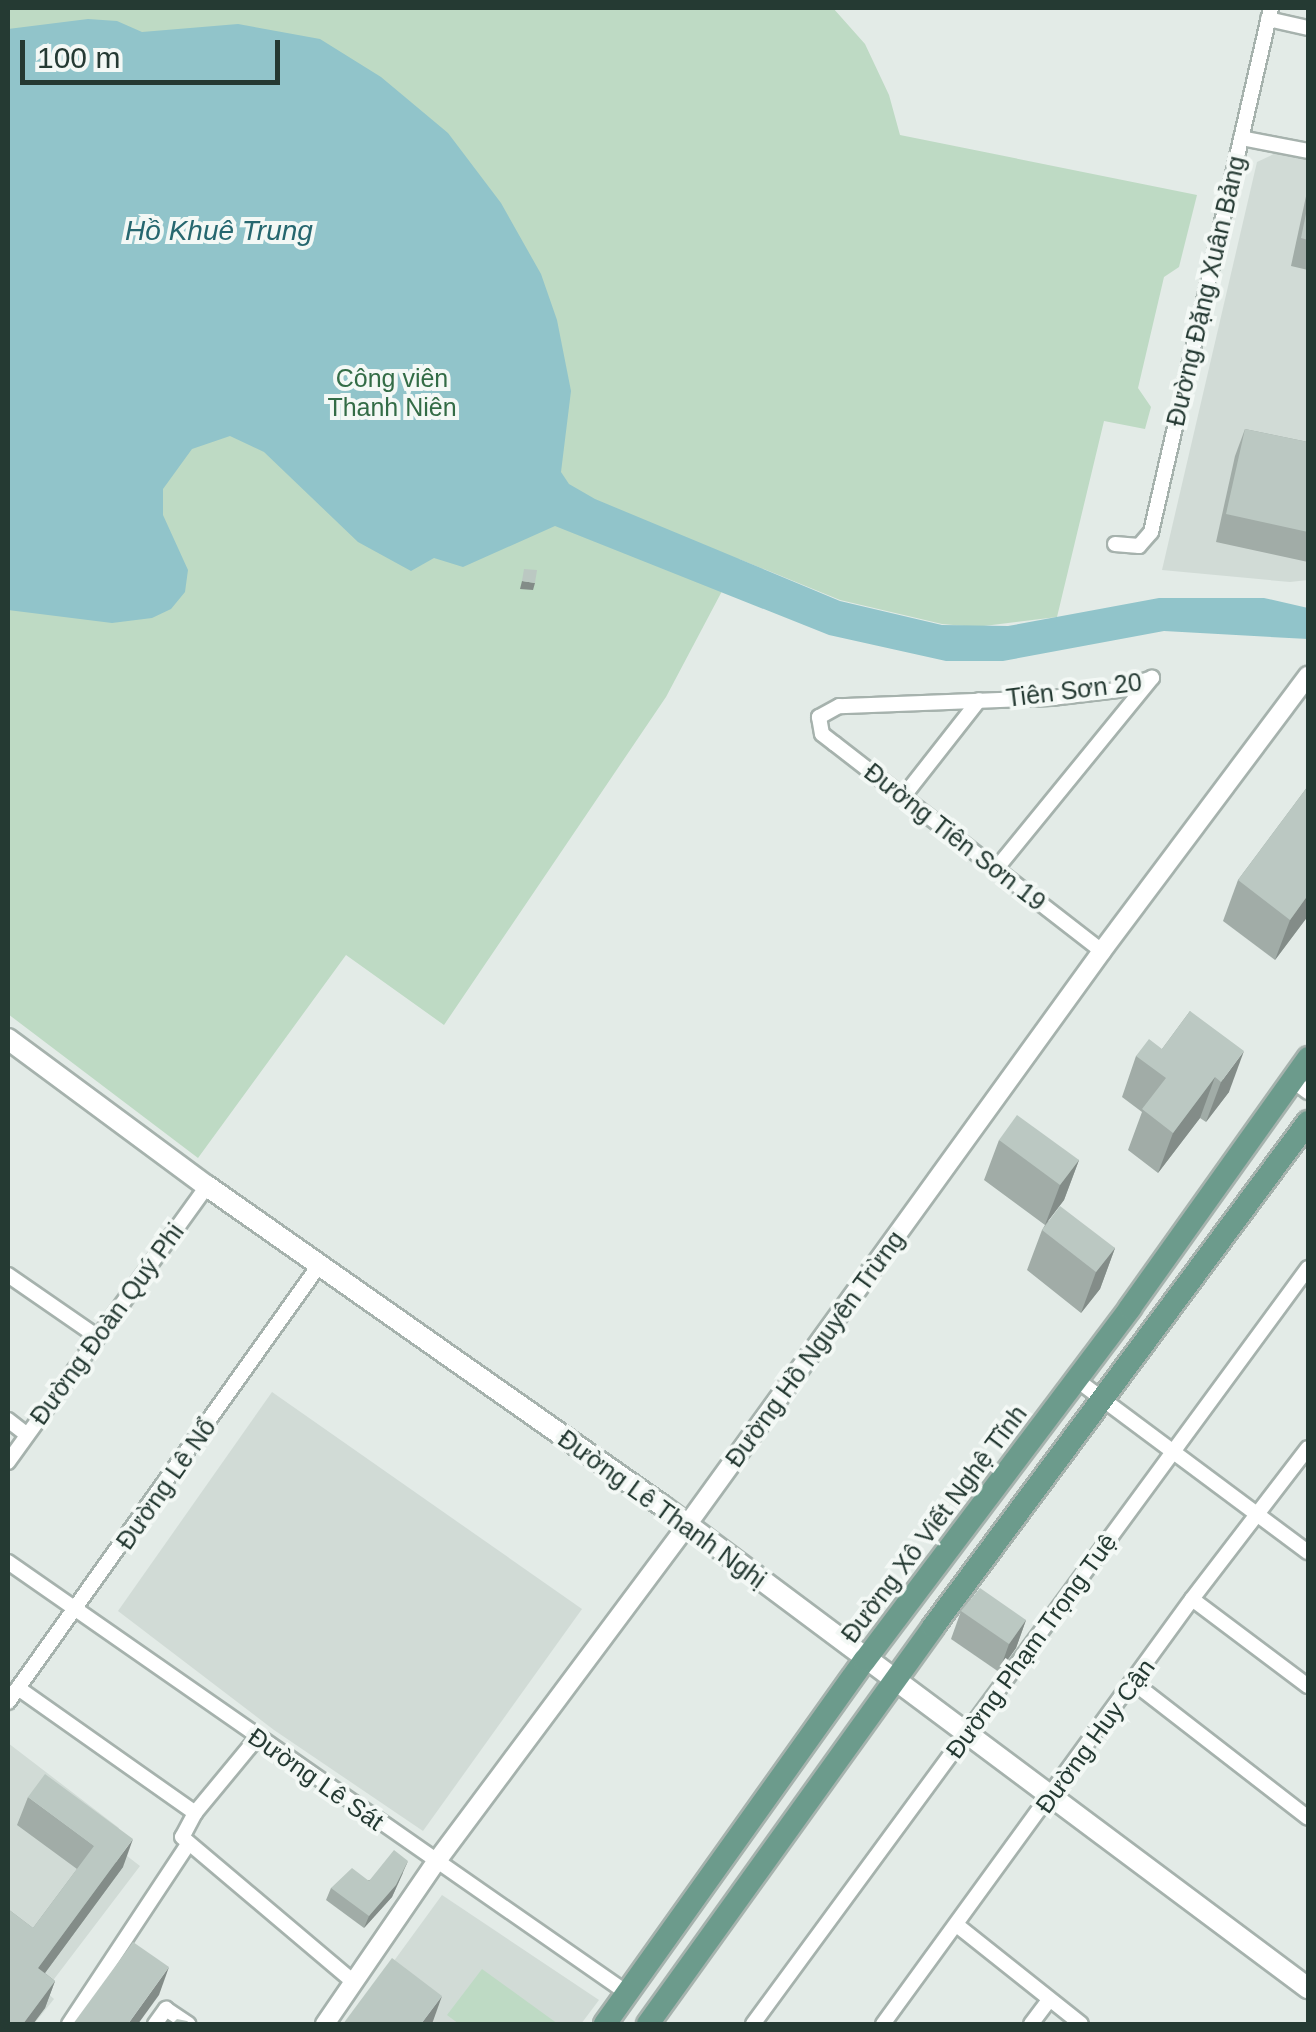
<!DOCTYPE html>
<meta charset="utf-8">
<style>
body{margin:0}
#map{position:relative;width:1316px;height:2032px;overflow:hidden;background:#e3ebe7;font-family:Helvetica,sans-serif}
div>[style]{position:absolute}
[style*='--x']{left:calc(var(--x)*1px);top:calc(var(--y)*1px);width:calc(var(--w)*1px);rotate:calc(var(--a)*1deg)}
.built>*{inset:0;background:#d1dbd6}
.green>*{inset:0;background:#bedac4}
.water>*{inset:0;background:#91c4ca}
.roads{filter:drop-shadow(2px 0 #a6b2ad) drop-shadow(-2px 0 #a6b2ad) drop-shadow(0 2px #a6b2ad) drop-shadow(0 -2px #a6b2ad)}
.minor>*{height:14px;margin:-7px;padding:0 7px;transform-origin:7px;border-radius:7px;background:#fff}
.tertiary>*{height:18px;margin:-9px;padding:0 9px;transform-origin:9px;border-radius:9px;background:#fff}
.secondary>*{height:20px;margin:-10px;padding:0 10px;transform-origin:10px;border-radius:10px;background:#fff}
.primary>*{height:22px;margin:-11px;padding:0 11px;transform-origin:11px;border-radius:11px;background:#6c9b8c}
.wall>*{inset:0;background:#a1aca7}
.shaded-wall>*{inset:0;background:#838c88}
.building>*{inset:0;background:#bbc8c2}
span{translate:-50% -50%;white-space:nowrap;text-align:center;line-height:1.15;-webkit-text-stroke:8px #f3f8f5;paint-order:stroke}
.street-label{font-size:25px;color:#253a33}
.park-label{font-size:25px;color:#336c46}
.water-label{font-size:28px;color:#26676f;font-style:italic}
.frame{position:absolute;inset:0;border:10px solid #253a33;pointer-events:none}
.scale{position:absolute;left:20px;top:40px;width:260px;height:45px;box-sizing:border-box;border:5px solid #253a33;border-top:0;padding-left:12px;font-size:30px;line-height:35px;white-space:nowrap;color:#253a33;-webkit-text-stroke:8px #f3f8f5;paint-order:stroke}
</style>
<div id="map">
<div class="built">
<i style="clip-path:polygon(1276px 153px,1308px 160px,1308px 580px,1290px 582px,1162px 570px,1257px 162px)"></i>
<i style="clip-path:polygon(272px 1392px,582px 1609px,423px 1831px,274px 1730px,118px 1611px)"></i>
<i style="clip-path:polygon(8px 1743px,119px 1828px,109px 1842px,140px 1866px,45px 1991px,54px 1999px,34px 2024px,8px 2024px)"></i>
<i style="clip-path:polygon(442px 1895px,599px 2000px,581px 2024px,348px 2024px)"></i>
</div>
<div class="green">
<i style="clip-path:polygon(8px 8px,833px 8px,865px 44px,889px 95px,900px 135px,1197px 195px,1179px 267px,1164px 277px,1138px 388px,1151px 407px,1145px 429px,1104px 421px,1057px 617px,976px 627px,942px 624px,840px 600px,739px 559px,666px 697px,444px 1025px,346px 955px,198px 1158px,8px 1014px)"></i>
<i style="clip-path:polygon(482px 1969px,558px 2024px,459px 2024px,447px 2015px)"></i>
</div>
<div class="water">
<i style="clip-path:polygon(88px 19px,117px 21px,142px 32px,238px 24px,320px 39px,381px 77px,448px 133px,501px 203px,541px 274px,557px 320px,571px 391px,561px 472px,569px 484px,595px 499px,840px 601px,942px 625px,1008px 626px,1159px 598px,1264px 598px,1308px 608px,1308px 639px,1164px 631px,1003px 661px,946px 661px,829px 635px,555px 526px,463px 567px,434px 558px,411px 571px,358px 542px,264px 452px,230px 436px,192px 449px,163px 489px,163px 515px,188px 570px,185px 592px,171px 609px,152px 618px,112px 623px,8px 610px,8px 29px)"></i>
</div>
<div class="roads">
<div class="minor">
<i style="--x:1268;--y:19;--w:41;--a:12.7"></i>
<i style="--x:1241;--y:138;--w:68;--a:11"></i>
<i style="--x:1115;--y:544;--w:24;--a:5"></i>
<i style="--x:1139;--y:546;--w:18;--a:-49"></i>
<i style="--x:1151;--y:532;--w:538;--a:-77.1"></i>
<i style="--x:903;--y:797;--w:123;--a:-51.9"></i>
<i style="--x:996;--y:869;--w:247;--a:-50.8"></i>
<i style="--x:1152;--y:678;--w:36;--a:161"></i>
<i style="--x:1118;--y:690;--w:67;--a:173.2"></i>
<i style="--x:1051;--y:698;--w:212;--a:177.8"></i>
<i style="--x:839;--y:706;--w:23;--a:151"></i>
<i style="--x:819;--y:717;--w:17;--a:80"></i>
<i style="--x:822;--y:734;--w:16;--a:38"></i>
<i style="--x:835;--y:744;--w:338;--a:37.8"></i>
<i style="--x:1292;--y:1080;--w:20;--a:37"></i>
<i style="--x:8;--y:1275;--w:109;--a:34.6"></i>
<i style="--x:1077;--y:1380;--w:288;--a:36.7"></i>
<i style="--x:8;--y:1420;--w:24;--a:38"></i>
<i style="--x:8;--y:1462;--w:340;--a:-54.2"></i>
<i style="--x:8;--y:1562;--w:754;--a:34.85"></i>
<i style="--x:1192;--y:1599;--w:145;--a:36.9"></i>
<i style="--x:1134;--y:1683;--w:220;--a:37.8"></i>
<i style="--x:18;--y:1688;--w:217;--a:35.2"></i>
<i style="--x:8;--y:1702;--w:538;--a:-54.54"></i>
<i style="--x:257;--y:1738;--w:97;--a:129.6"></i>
<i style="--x:195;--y:1813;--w:27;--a:118"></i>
<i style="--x:182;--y:1837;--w:226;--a:40.2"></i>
<i style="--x:958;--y:1926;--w:157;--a:38.5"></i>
<i style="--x:69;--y:2024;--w:217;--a:-56.5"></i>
<i style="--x:155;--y:2024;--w:19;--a:-54"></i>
<i style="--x:166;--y:2009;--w:27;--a:34"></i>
<i style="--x:753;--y:2024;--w:938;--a:-53.72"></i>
<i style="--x:883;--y:2024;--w:525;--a:-53.98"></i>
<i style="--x:1192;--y:1599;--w:190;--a:-52.5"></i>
<i style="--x:1031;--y:2024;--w:30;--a:-53"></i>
</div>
<div class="tertiary">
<i style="--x:325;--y:2024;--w:196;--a:-55.6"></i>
<i style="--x:436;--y:1862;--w:420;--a:-53.3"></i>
<i style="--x:687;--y:1525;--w:708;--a:-54.13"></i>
<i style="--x:1102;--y:951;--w:344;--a:-53.2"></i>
</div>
<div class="secondary">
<i style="--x:8;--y:1039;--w:247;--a:36.5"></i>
<i style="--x:207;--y:1186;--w:558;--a:35.08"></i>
<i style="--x:664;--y:1507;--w:804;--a:36.76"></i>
</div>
<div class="primary">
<i style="--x:605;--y:2024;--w:447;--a:-54.5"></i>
<i style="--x:865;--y:1660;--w:441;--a:-53"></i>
<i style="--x:1130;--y:1308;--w:307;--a:-54.5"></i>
<i style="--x:648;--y:2024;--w:489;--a:-54.3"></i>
<i style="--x:933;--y:1627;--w:629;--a:-53.4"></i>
</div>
</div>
<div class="wall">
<i style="clip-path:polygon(1308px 187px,1308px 270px,1291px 266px)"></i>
<i style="clip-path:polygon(1245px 429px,1308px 442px,1308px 562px,1216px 542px,1235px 456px)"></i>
<i style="clip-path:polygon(1308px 786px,1308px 916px,1275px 960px,1223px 921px,1238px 880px)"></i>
<i style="clip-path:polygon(1190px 1011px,1229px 1092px,1206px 1122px,1200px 1118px,1158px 1173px,1128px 1150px,1142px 1112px,1122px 1097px,1136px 1056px,1162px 1049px)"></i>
<i style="clip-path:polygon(999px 1140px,1079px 1160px,1064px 1200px,1048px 1221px,1115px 1248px,1100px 1289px,1081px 1313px,1027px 1270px,1042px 1230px,1045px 1225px,984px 1180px)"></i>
<i style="clip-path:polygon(961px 1611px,1026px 1620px,1016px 1648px,999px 1672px,951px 1639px)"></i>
<i style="clip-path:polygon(28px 1797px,123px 1867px,45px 1973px,55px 1981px,45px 2008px,33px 2024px,8px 2024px,8px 1909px,33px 1928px,77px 1869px,17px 1825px)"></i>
<i style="clip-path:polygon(403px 1873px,392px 1897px,364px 1928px,326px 1900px,331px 1888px)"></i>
</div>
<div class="shaded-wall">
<i style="clip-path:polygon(522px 581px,535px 583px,533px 590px,520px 589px)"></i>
<i style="clip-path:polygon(1308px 895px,1308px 916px,1275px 960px,1290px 920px)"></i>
<i style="clip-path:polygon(1244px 1051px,1229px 1092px,1206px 1122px,1221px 1082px)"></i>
<i style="clip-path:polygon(1215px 1077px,1200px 1118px,1158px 1173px,1173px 1133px)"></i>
<i style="clip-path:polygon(1079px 1160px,1064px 1200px,1045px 1225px,1060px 1185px)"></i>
<i style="clip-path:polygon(1115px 1248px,1100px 1289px,1081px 1313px,1096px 1272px)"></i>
<i style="clip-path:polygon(1026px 1620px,1016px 1648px,999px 1672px,1009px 1644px)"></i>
<i style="clip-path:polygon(133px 1839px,123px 1867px,28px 1996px,38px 1968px)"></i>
<i style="clip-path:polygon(408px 1861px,392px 1897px,364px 1928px,369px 1916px)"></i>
<i style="clip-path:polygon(169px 1967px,159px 1995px,138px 2024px,128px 2024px)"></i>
<i style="clip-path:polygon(55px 1981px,45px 2008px,33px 2024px,23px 2024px)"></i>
<i style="clip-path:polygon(442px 1996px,432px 2024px,421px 2024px)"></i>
</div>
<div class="building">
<i style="clip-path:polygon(1308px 204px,1308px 240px,1301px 238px)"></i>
<i style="clip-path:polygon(1245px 429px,1308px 442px,1308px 532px,1226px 514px)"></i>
<i style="clip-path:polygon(524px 569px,537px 570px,535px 583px,522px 581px)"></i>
<i style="clip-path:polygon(1308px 786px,1308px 895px,1290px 920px,1238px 880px)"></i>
<i style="clip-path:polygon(1190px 1011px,1244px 1051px,1221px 1082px,1215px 1077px,1173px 1133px,1142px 1109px,1166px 1078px,1136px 1056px,1149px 1039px,1162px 1049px)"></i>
<i style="clip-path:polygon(1017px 1115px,1079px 1160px,1060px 1185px,999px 1140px)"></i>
<i style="clip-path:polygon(1060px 1206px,1115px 1248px,1096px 1272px,1042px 1230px)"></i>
<i style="clip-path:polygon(980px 1588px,1026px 1620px,1009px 1644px,961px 1611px)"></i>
<i style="clip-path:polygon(45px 1774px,133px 1839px,38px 1968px,55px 1981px,23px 2024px,8px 2024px,8px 1909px,33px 1928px,94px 1846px,28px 1797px)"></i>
<i style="clip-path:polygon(394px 1850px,408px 1861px,396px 1885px,369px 1916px,331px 1888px,352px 1868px,369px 1881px)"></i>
<i style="clip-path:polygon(133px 1942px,169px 1967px,128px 2024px,73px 2024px)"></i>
<i style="clip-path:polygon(392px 1958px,442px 1996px,421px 2024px,343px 2024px)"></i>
<i style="clip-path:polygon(177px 2019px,187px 2021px,191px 2024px,172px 2024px)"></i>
</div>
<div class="street-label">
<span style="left:1206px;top:291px;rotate:-77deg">Đường Đặng Xuân Bảng</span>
<span style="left:1074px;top:690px;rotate:-7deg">Tiên Sơn 20</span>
<span style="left:955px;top:837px;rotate:38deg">Đường Tiên Sơn 19</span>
<span style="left:107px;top:1324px;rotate:-54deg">Đường Đoàn Quý Phi</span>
<span style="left:815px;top:1349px;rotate:-54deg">Đường Hồ Nguyên Trừng</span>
<span style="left:166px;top:1484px;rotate:-55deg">Đường Lê Nổ</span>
<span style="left:662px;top:1509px;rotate:36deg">Đường Lê Thanh Nghị</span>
<span style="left:934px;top:1524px;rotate:-53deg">Đường Xô Viết Nghệ Tĩnh</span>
<span style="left:1031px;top:1646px;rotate:-54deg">Đường Phạm Trọng Tuệ</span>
<span style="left:1095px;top:1736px;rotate:-54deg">Đường Huy Cận</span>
<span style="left:316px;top:1779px;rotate:35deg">Đường Lê Sát</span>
</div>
<div class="park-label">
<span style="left:392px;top:393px">Công viên<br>Thanh Niên</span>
</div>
<div class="water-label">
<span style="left:219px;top:231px">Hồ Khuê Trung</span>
</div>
<div class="frame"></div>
<div class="scale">100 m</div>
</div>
